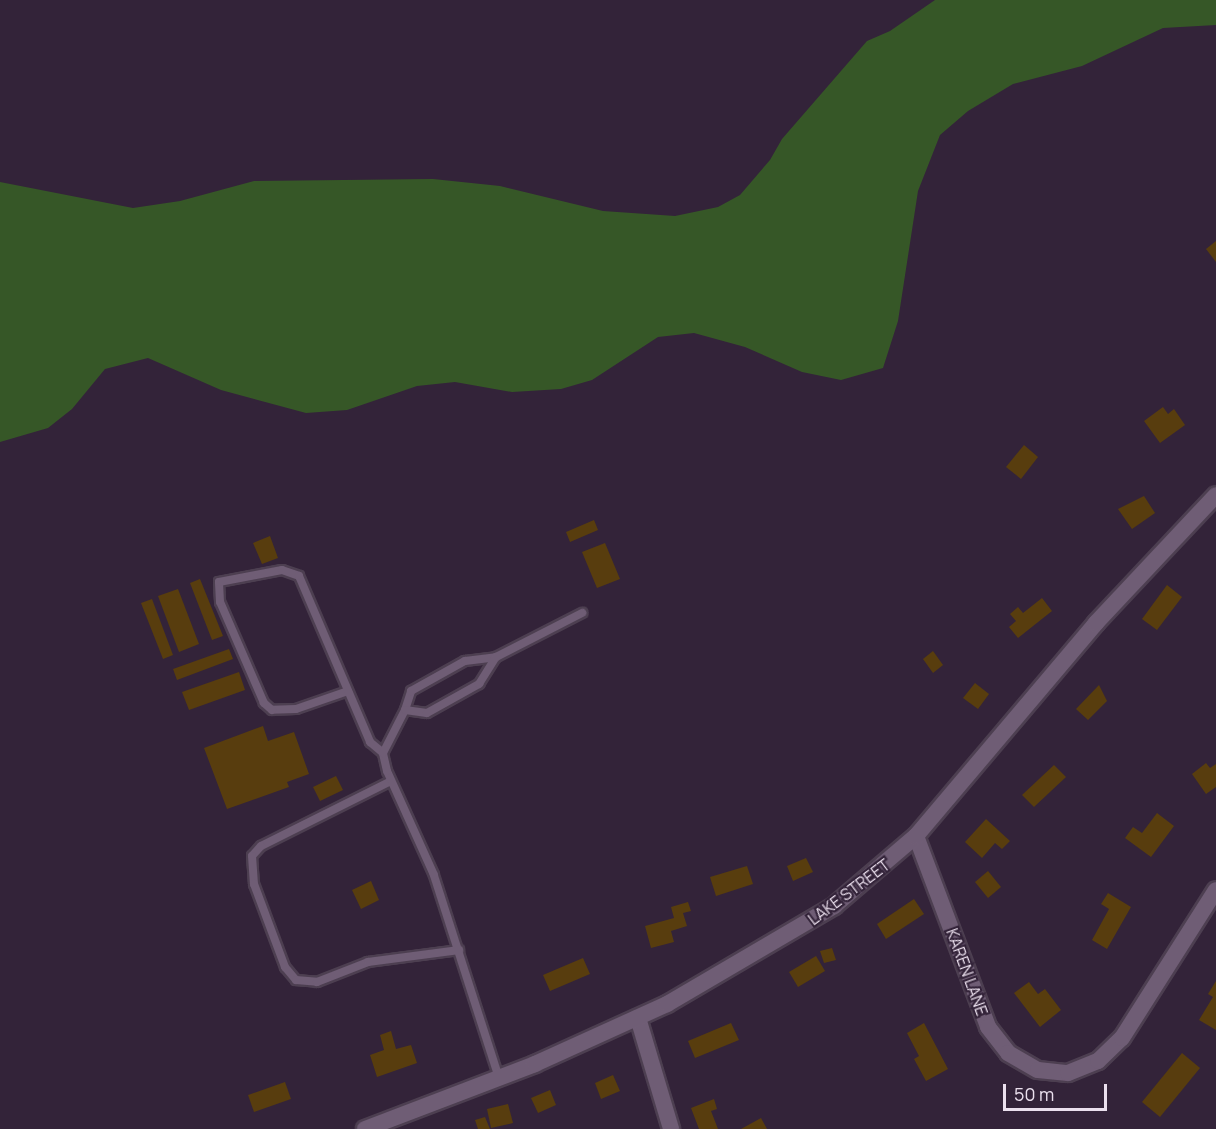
<!DOCTYPE html>
<style>
body{margin:0}
#map{position:relative;width:1216px;height:1129px;overflow:hidden;background:#332339;font-family:Manrope,sans-serif}
div>[style]{position:absolute}
[style*='--x']{left:calc(var(--x)*1px);top:calc(var(--y)*1px);width:calc(var(--w)*1px);rotate:calc(var(--a)*1deg)}
.green>*{inset:0;background:#365727}
.building>*{inset:0;background:#583d0e}
.roads{filter:drop-shadow(2px 0 #4d3f51) drop-shadow(-2px 0 #4d3f51) drop-shadow(0 2px #4d3f51) drop-shadow(0 -2px #4d3f51)}
.service>*{height:8px;margin:-4px;padding:0 4px;transform-origin:4px;border-radius:4px;background:#6f5d75}
.minor>*{height:16px;margin:-8px;padding:0 8px;transform-origin:8px;border-radius:8px;background:#6f5d75}
.tertiary>*{height:16px;margin:-8px;padding:0 8px;transform-origin:8px;border-radius:8px;background:#6f5d75}
span{translate:-50% -50%;white-space:nowrap;text-align:center;line-height:1.15;-webkit-text-stroke:4.5px #332339;paint-order:stroke}
.street-label{font-size:16px;color:#ebe0ee}
.scale{position:absolute;left:1003px;top:1084px;width:104px;height:27px;box-sizing:border-box;border:3px solid #ebe0ee;border-top:0;padding-left:8px;font-size:18px;line-height:21px;white-space:nowrap;color:#ebe0ee;-webkit-text-stroke:4px #332339;paint-order:stroke}
</style>
<div id="map">
<div class="green">
<i style="clip-path:polygon(935px 0,1216px 0,1216px 25px,1163px 28px,1082px 66px,1013px 84px,968px 111px,940px 135px,918px 191px,898px 321px,883px 368px,841px 380px,802px 372px,745px 347px,694px 333px,658px 337px,592px 380px,561px 389px,512px 392px,455px 382px,417px 386px,347px 410px,306px 413px,221px 390px,148px 358px,105px 369px,72px 409px,48px 428px,0 442px,0 182px,133px 208px,180px 201px,254px 181px,433px 179px,500px 186px,603px 211px,675px 216px,718px 207px,740px 195px,770px 160px,782px 139px,867px 41px,890px 31px)"></i>
</div>
<div class="building">
<i style="clip-path:polygon(1216px 241px,1216px 262px,1206px 249px)"></i>
<i style="clip-path:polygon(1163px 407px,1168px 414px,1174px 409px,1185px 425px,1160px 443px,1144px 421px)"></i>
<i style="clip-path:polygon(1024px 445px,1038px 457px,1021px 479px,1006px 467px)"></i>
<i style="clip-path:polygon(1144px 496px,1155px 513px,1132px 529px,1118px 509px)"></i>
<i style="clip-path:polygon(594px 520px,598px 530px,570px 542px,566px 532px)"></i>
<i style="clip-path:polygon(270px 536px,278px 558px,262px 564px,253px 543px)"></i>
<i style="clip-path:polygon(605px 543px,620px 579px,597px 588px,582px 552px)"></i>
<i style="clip-path:polygon(200px 579px,223px 636px,212px 640px,190px 583px)"></i>
<i style="clip-path:polygon(1167px 585px,1182px 597px,1157px 630px,1142px 619px)"></i>
<i style="clip-path:polygon(178px 589px,199px 644px,179px 652px,158px 596px)"></i>
<i style="clip-path:polygon(1042px 598px,1052px 611px,1018px 638px,1009px 627px,1016px 621px,1010px 614px,1018px 607px,1023px 613px)"></i>
<i style="clip-path:polygon(152px 599px,173px 655px,163px 659px,141px 603px)"></i>
<i style="clip-path:polygon(229px 649px,233px 659px,177px 680px,173px 669px)"></i>
<i style="clip-path:polygon(933px 651px,943px 665px,933px 673px,923px 659px)"></i>
<i style="clip-path:polygon(239px 672px,245px 690px,189px 710px,182px 692px)"></i>
<i style="clip-path:polygon(975px 683px,989px 694px,978px 709px,963px 698px)"></i>
<i style="clip-path:polygon(1099px 685px,1107px 701px,1088px 720px,1076px 709px)"></i>
<i style="clip-path:polygon(263px 726px,268px 741px,294px 732px,309px 774px,287px 782px,289px 787px,227px 809px,204px 748px)"></i>
<i style="clip-path:polygon(1206px 763px,1210px 768px,1216px 764px,1216px 787px,1206px 794px,1192px 774px)"></i>
<i style="clip-path:polygon(1054px 765px,1066px 777px,1034px 807px,1022px 795px)"></i>
<i style="clip-path:polygon(336px 776px,343px 790px,320px 801px,313px 787px)"></i>
<i style="clip-path:polygon(1157px 813px,1174px 826px,1151px 857px,1125px 838px,1133px 827px,1142px 833px)"></i>
<i style="clip-path:polygon(986px 819px,1010px 841px,1002px 849px,995px 843px,982px 858px,965px 842px)"></i>
<i style="clip-path:polygon(806px 858px,813px 872px,793px 881px,787px 866px)"></i>
<i style="clip-path:polygon(747px 866px,753px 884px,716px 896px,710px 877px)"></i>
<i style="clip-path:polygon(988px 871px,1001px 887px,988px 898px,975px 882px)"></i>
<i style="clip-path:polygon(371px 881px,379px 900px,361px 909px,352px 890px)"></i>
<i style="clip-path:polygon(1108px 893px,1131px 907px,1107px 949px,1092px 940px,1109px 909px,1101px 904px)"></i>
<i style="clip-path:polygon(914px 899px,924px 914px,886px 939px,877px 924px)"></i>
<i style="clip-path:polygon(688px 902px,691px 911px,683px 913px,687px 926px,671px 931px,674px 942px,651px 948px,645px 926px,674px 918px,671px 907px)"></i>
<i style="clip-path:polygon(832px 948px,836px 960px,824px 963px,820px 951px)"></i>
<i style="clip-path:polygon(816px 956px,825px 971px,798px 987px,789px 972px)"></i>
<i style="clip-path:polygon(583px 958px,590px 974px,550px 991px,543px 975px)"></i>
<i style="clip-path:polygon(1216px 981px,1216px 1030px,1199px 1020px,1213px 997px,1208px 994px)"></i>
<i style="clip-path:polygon(1029px 982px,1038px 994px,1045px 989px,1061px 1010px,1040px 1027px,1014px 993px)"></i>
<i style="clip-path:polygon(731px 1023px,739px 1040px,695px 1058px,688px 1041px)"></i>
<i style="clip-path:polygon(924px 1023px,948px 1069px,926px 1081px,914px 1059px,919px 1056px,907px 1033px)"></i>
<i style="clip-path:polygon(391px 1031px,396px 1049px,411px 1045px,417px 1063px,377px 1077px,370px 1055px,384px 1050px,380px 1035px)"></i>
<i style="clip-path:polygon(1182px 1053px,1200px 1068px,1160px 1117px,1142px 1102px)"></i>
<i style="clip-path:polygon(613px 1075px,620px 1091px,601px 1099px,595px 1083px)"></i>
<i style="clip-path:polygon(285px 1082px,291px 1099px,254px 1112px,248px 1095px)"></i>
<i style="clip-path:polygon(550px 1090px,556px 1105px,538px 1113px,531px 1098px)"></i>
<i style="clip-path:polygon(714px 1099px,717px 1109px,711px 1111px,718px 1129px,699px 1129px,691px 1108px)"></i>
<i style="clip-path:polygon(508px 1104px,513px 1123px,491px 1128px,487px 1109px)"></i>
<i style="clip-path:polygon(485px 1117px,490px 1129px,478px 1129px,475px 1120px)"></i>
<i style="clip-path:polygon(761px 1118px,767px 1129px,741px 1129px)"></i>
</div>
<div class="roads">
<div class="service">
<i style="--x:348;--y:691;--w:55;--a:160.9"></i>
<i style="--x:296;--y:709;--w:24;--a:178"></i>
<i style="--x:272;--y:710;--w:11;--a:-139"></i>
<i style="--x:264;--y:703;--w:110;--a:-113.5"></i>
<i style="--x:220;--y:602;--w:20;--a:-93"></i>
<i style="--x:219;--y:582;--w:64;--a:-10.8"></i>
<i style="--x:282;--y:570;--w:18;--a:19"></i>
<i style="--x:299;--y:576;--w:181;--a:66.8"></i>
<i style="--x:370;--y:742;--w:17;--a:40"></i>
<i style="--x:405;--y:710;--w:20;--a:-72"></i>
<i style="--x:411;--y:691;--w:62;--a:-29.1"></i>
<i style="--x:465;--y:661;--w:31;--a:-7"></i>
<i style="--x:391;--y:781;--w:145;--a:153.4"></i>
<i style="--x:261;--y:846;--w:13;--a:132"></i>
<i style="--x:252;--y:856;--w:28;--a:86"></i>
<i style="--x:254;--y:884;--w:89;--a:69.5"></i>
<i style="--x:285;--y:967;--w:17;--a:50"></i>
<i style="--x:296;--y:980;--w:21;--a:5"></i>
<i style="--x:317;--y:982;--w:55;--a:-21.4"></i>
<i style="--x:368;--y:962;--w:92;--a:-7.5"></i>
<i style="--x:499;--y:1078;--w:213;--a:-107.8"></i>
<i style="--x:434;--y:875;--w:114;--a:-114.3"></i>
<i style="--x:387;--y:771;--w:18;--a:-103"></i>
<i style="--x:383;--y:753;--w:48;--a:-62.9"></i>
<i style="--x:405;--y:710;--w:22;--a:8"></i>
<i style="--x:427;--y:713;--w:60;--a:-29.1"></i>
<i style="--x:479;--y:684;--w:32;--a:-58"></i>
<i style="--x:496;--y:657;--w:97;--a:-27.1"></i>
</div>
<div class="minor">
<i style="--x:916;--y:836;--w:204;--a:69.3"></i>
<i style="--x:988;--y:1027;--w:33;--a:52"></i>
<i style="--x:1008;--y:1053;--w:34;--a:30"></i>
<i style="--x:1038;--y:1070;--w:30;--a:6"></i>
<i style="--x:1068;--y:1073;--w:32;--a:-22"></i>
<i style="--x:1098;--y:1061;--w:33;--a:-44"></i>
<i style="--x:1122;--y:1038;--w:175;--a:-57.6"></i>
<i style="--x:638;--y:1018;--w:116;--a:73.4"></i>
</div>
<div class="tertiary">
<i style="--x:365;--y:1129;--w:182;--a:-20.9"></i>
<i style="--x:535;--y:1064;--w:145;--a:-24.4"></i>
<i style="--x:667;--y:1004;--w:194;--a:-30.4"></i>
<i style="--x:834;--y:906;--w:108;--a:-40.5"></i>
<i style="--x:916;--y:836;--w:279;--a:-49.8"></i>
<i style="--x:1096;--y:623;--w:175;--a:-46.8"></i>
</div>
</div>
<div class="street-label">
<span style="left:849px;top:892px;rotate:-37deg">LAKE STREET</span>
<span style="left:967px;top:972px;rotate:70deg">KAREN LANE</span>
</div>
<div class="scale">50 m</div>
</div>
